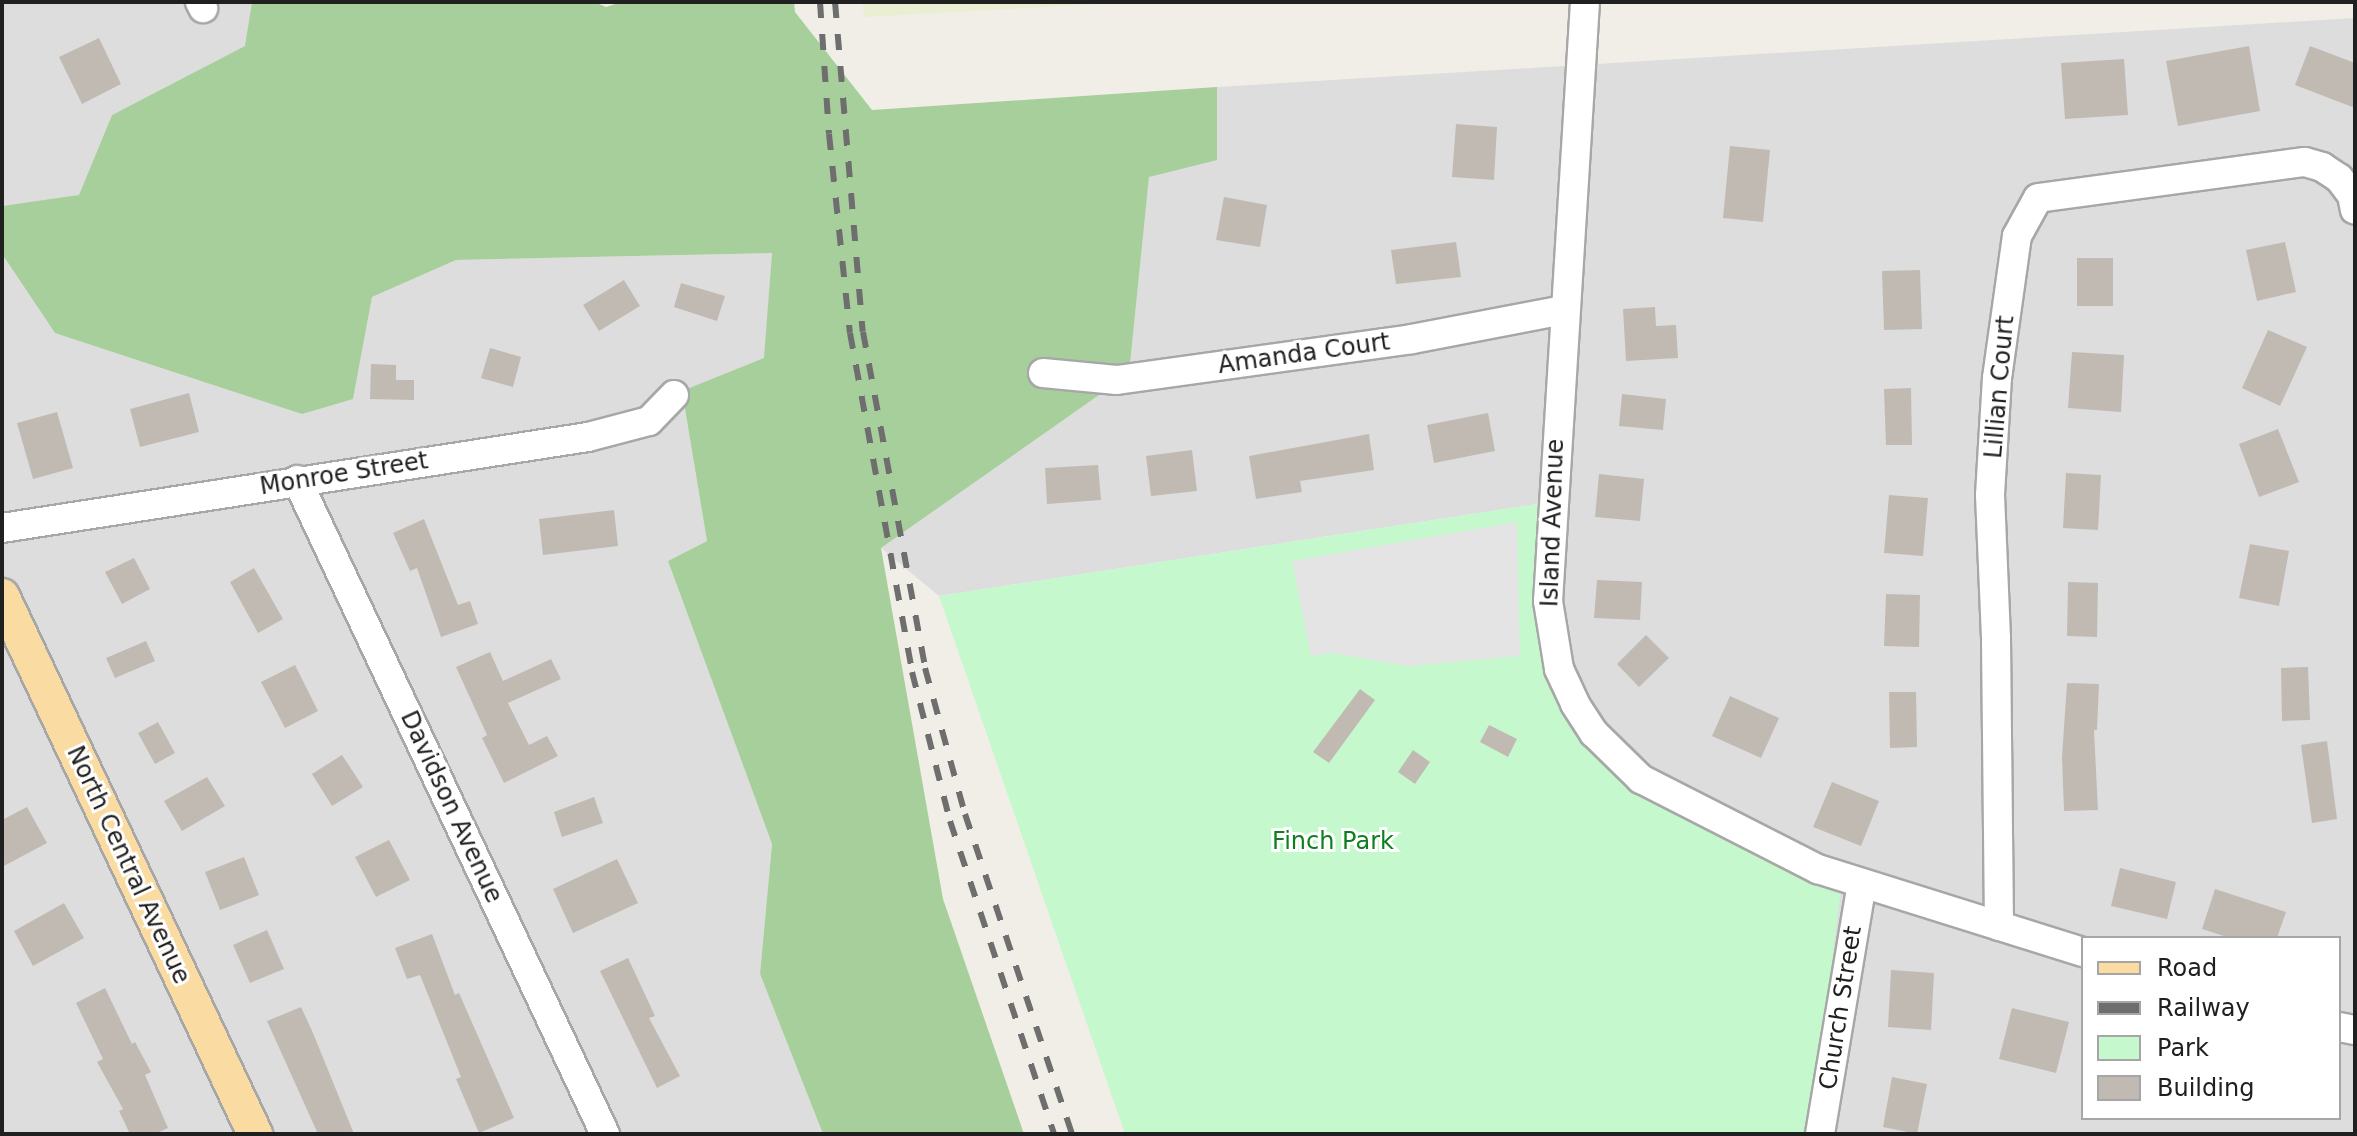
<!DOCTYPE html>
<style>
body{margin:0}
#map{position:relative;width:2357px;height:1136px;overflow:hidden;background:#f0eee6;font-family:"DejaVu Sans",sans-serif}
div>[style]{position:absolute}
[style*='--x']{left:calc(var(--x)*1px);top:calc(var(--y)*1px);width:calc(var(--w)*1px);rotate:calc(var(--a)*1deg)}
.residential>*{inset:0;background:#dedddd}
.farmland>*{inset:0;background:#eaeed2}
.forest>*{inset:0;background:#a7cf9c}
.park>*{inset:0;background:#c5f9cd}
.parking>*{inset:0;background:#e4e4e4}
.building>*{inset:0;background:#c1bab3}
.roads{filter:drop-shadow(2px 0 #a7a7a7) drop-shadow(-2px 0 #a7a7a7) drop-shadow(0 2px #a7a7a7) drop-shadow(0 -2px #a7a7a7)}
.minor>*{height:28px;margin:-14px;padding:0 14px;transform-origin:14px;border-radius:14px;background:#fff}
.major>*{height:34px;margin:-17px;padding:0 17px;transform-origin:17px;border-radius:17px;background:#fadba1}
.rail>*{height:6px;margin-top:-3px;transform-origin:0;background:repeating-linear-gradient(90deg,#6e6e6e 0 16px,transparent 0 32px)}
span{translate:-50% -50%;white-space:nowrap;text-align:center;line-height:1.15;-webkit-text-stroke:6px #fff;paint-order:stroke}
.street-label{font-size:24px;color:#202020}
.park-label{font-size:24px;color:#0e7e1f}
.frame{position:absolute;inset:0;border:4px solid #202020;pointer-events:none}
.legend{position:absolute;left:2081px;top:936px;width:260px;height:184px;box-sizing:border-box;background:#fff;border:2px solid #a6a6a6;margin:0;padding:10px 14px;list-style:none;font-size:24px;color:#202020}
.legend li{display:flex;align-items:center;gap:16px;height:40px}
.legend b{width:40px;border:2px solid #a6a6a6}
</style>
<div id="map">
<div class="residential">
<i style="clip-path:polygon(2px 2px,252px 2px,246px 46px,112px 115px,79px 196px,2px 206px)"></i>
<i style="clip-path:polygon(evenodd,2355px 18px,2355px 1134px,1811px 1134px,1611px 747px,1546px 609px,1544px 503px,939px 596px,881px 548px,1129px 374px,1149px 176px,1217px 159px,1217px 87px,2355px 18px,2083px 938px,2339px 938px,2339px 1118px,2083px 1118px,2083px 938px)"></i>
<i style="clip-path:polygon(772px 253px,765px 358px,682px 392px,707px 541px,668px 561px,772px 844px,760px 974px,823px 1134px,2px 1134px,2px 254px,55px 333px,353px 399px,372px 297px,456px 260px)"></i>
</div>
<div class="farmland">
<i style="clip-path:polygon(863px 2px,1136px 2px,864px 17px)"></i>
</div>
<div class="forest">
<i style="clip-path:polygon(252px 2px,595px 2px,606px 7px,622px 2px,794px 2px,795px 12px,872px 110px,1217px 87px,1217px 160px,1149px 177px,1129px 374px,881px 548px,943px 899px,1024px 1134px,823px 1134px,760px 974px,772px 844px,668px 561px,707px 541px,682px 391px,764px 358px,772px 253px,456px 260px,372px 297px,353px 399px,302px 414px,55px 333px,2px 254px,2px 206px,79px 195px,112px 115px,245px 46px)"></i>
</div>
<div class="park">
<i style="clip-path:polygon(1544px 503px,1546px 609px,1611px 747px,1842px 881px,1811px 1134px,1125px 1134px,939px 596px)"></i>
</div>
<div class="parking">
<i style="clip-path:polygon(1517px 522px,1520px 656px,1408px 666px,1332px 653px,1311px 656px,1292px 561px)"></i>
</div>
<div class="building">
<i style="clip-path:polygon(99px 38px,121px 84px,82px 104px,59px 57px)"></i>
<i style="clip-path:polygon(2249px 46px,2260px 111px,2178px 126px,2166px 61px)"></i>
<i style="clip-path:polygon(2310px 46px,2355px 63px,2355px 108px,2295px 85px)"></i>
<i style="clip-path:polygon(2124px 59px,2128px 115px,2065px 119px,2061px 63px)"></i>
<i style="clip-path:polygon(1456px 124px,1497px 127px,1494px 180px,1452px 177px)"></i>
<i style="clip-path:polygon(1730px 146px,1770px 150px,1763px 222px,1723px 218px)"></i>
<i style="clip-path:polygon(1224px 197px,1267px 205px,1260px 247px,1216px 240px)"></i>
<i style="clip-path:polygon(1456px 242px,1461px 277px,1396px 284px,1391px 250px)"></i>
<i style="clip-path:polygon(2285px 242px,2296px 292px,2257px 301px,2246px 250px)"></i>
<i style="clip-path:polygon(2077px 258px,2113px 258px,2113px 306px,2077px 306px)"></i>
<i style="clip-path:polygon(1920px 270px,1922px 329px,1884px 330px,1882px 271px)"></i>
<i style="clip-path:polygon(624px 280px,640px 306px,599px 331px,583px 305px)"></i>
<i style="clip-path:polygon(681px 283px,725px 296px,717px 321px,674px 307px)"></i>
<i style="clip-path:polygon(1655px 307px,1656px 326px,1676px 325px,1678px 358px,1626px 361px,1623px 309px)"></i>
<i style="clip-path:polygon(2268px 330px,2307px 347px,2280px 406px,2242px 388px)"></i>
<i style="clip-path:polygon(490px 348px,521px 357px,513px 387px,481px 378px)"></i>
<i style="clip-path:polygon(2072px 352px,2124px 355px,2121px 412px,2068px 408px)"></i>
<i style="clip-path:polygon(371px 364px,396px 365px,396px 380px,414px 380px,414px 400px,370px 399px)"></i>
<i style="clip-path:polygon(1911px 388px,1912px 445px,1886px 445px,1884px 389px)"></i>
<i style="clip-path:polygon(189px 393px,199px 432px,140px 447px,130px 409px)"></i>
<i style="clip-path:polygon(1622px 394px,1666px 399px,1663px 430px,1619px 426px)"></i>
<i style="clip-path:polygon(57px 412px,73px 468px,33px 479px,17px 423px)"></i>
<i style="clip-path:polygon(1488px 413px,1495px 451px,1434px 463px,1427px 425px)"></i>
<i style="clip-path:polygon(2278px 429px,2299px 482px,2259px 497px,2239px 444px)"></i>
<i style="clip-path:polygon(1369px 434px,1374px 470px,1300px 481px,1302px 492px,1256px 499px,1249px 456px)"></i>
<i style="clip-path:polygon(1192px 450px,1197px 491px,1151px 496px,1146px 456px)"></i>
<i style="clip-path:polygon(1098px 465px,1101px 500px,1047px 504px,1045px 468px)"></i>
<i style="clip-path:polygon(2066px 473px,2101px 475px,2098px 530px,2063px 528px)"></i>
<i style="clip-path:polygon(1599px 474px,1644px 479px,1640px 521px,1595px 517px)"></i>
<i style="clip-path:polygon(1889px 495px,1928px 498px,1923px 556px,1884px 553px)"></i>
<i style="clip-path:polygon(614px 510px,618px 546px,543px 555px,539px 519px)"></i>
<i style="clip-path:polygon(424px 519px,458px 605px,470px 601px,478px 624px,441px 637px,417px 568px,410px 571px,393px 533px)"></i>
<i style="clip-path:polygon(2250px 544px,2289px 551px,2279px 606px,2239px 598px)"></i>
<i style="clip-path:polygon(134px 558px,150px 589px,122px 604px,105px 572px)"></i>
<i style="clip-path:polygon(254px 568px,283px 619px,258px 633px,230px 582px)"></i>
<i style="clip-path:polygon(1597px 580px,1642px 582px,1640px 620px,1594px 618px)"></i>
<i style="clip-path:polygon(2068px 582px,2098px 583px,2097px 637px,2067px 636px)"></i>
<i style="clip-path:polygon(1886px 594px,1920px 595px,1919px 647px,1884px 646px)"></i>
<i style="clip-path:polygon(1646px 635px,1669px 658px,1639px 687px,1617px 664px)"></i>
<i style="clip-path:polygon(146px 641px,155px 661px,115px 678px,106px 658px)"></i>
<i style="clip-path:polygon(490px 652px,503px 681px,551px 659px,561px 679px,508px 703px,529px 745px,547px 736px,558px 756px,504px 783px,482px 738px,487px 735px,456px 667px)"></i>
<i style="clip-path:polygon(295px 665px,318px 711px,285px 728px,261px 682px)"></i>
<i style="clip-path:polygon(2308px 667px,2310px 720px,2282px 721px,2281px 668px)"></i>
<i style="clip-path:polygon(2067px 683px,2099px 684px,2097px 730px,2094px 730px,2098px 810px,2064px 811px,2062px 757px)"></i>
<i style="clip-path:polygon(1360px 689px,1375px 700px,1329px 763px,1313px 752px)"></i>
<i style="clip-path:polygon(1889px 692px,1916px 692px,1917px 747px,1890px 748px)"></i>
<i style="clip-path:polygon(1730px 696px,1779px 718px,1761px 758px,1712px 736px)"></i>
<i style="clip-path:polygon(158px 722px,175px 753px,155px 764px,138px 733px)"></i>
<i style="clip-path:polygon(1489px 725px,1517px 739px,1508px 757px,1480px 742px)"></i>
<i style="clip-path:polygon(2327px 741px,2337px 819px,2312px 823px,2301px 745px)"></i>
<i style="clip-path:polygon(1413px 750px,1430px 762px,1415px 784px,1398px 772px)"></i>
<i style="clip-path:polygon(342px 755px,363px 787px,332px 806px,312px 774px)"></i>
<i style="clip-path:polygon(207px 777px,225px 806px,182px 831px,164px 801px)"></i>
<i style="clip-path:polygon(1832px 782px,1879px 801px,1861px 846px,1813px 827px)"></i>
<i style="clip-path:polygon(594px 797px,603px 823px,562px 837px,554px 812px)"></i>
<i style="clip-path:polygon(27px 807px,47px 843px,2px 867px,2px 820px)"></i>
<i style="clip-path:polygon(389px 840px,410px 880px,376px 897px,355px 857px)"></i>
<i style="clip-path:polygon(244px 857px,259px 895px,220px 910px,205px 872px)"></i>
<i style="clip-path:polygon(617px 859px,638px 903px,573px 933px,553px 889px)"></i>
<i style="clip-path:polygon(2120px 868px,2176px 882px,2167px 919px,2111px 906px)"></i>
<i style="clip-path:polygon(2215px 889px,2286px 912px,2277px 938px,2230px 938px,2202px 929px)"></i>
<i style="clip-path:polygon(64px 903px,84px 938px,33px 966px,14px 931px)"></i>
<i style="clip-path:polygon(267px 930px,284px 969px,250px 983px,233px 945px)"></i>
<i style="clip-path:polygon(432px 934px,455px 995px,459px 993px,514px 1118px,479px 1133px,456px 1079px,461px 1077px,420px 975px,407px 979px,395px 948px)"></i>
<i style="clip-path:polygon(628px 958px,655px 1016px,649px 1018px,680px 1076px,657px 1088px,600px 971px)"></i>
<i style="clip-path:polygon(1891px 970px,1934px 973px,1931px 1030px,1888px 1027px)"></i>
<i style="clip-path:polygon(105px 988px,132px 1044px,135px 1042px,151px 1072px,145px 1075px,168px 1128px,155px 1134px,130px 1134px,119px 1111px,123px 1109px,97px 1062px,103px 1059px,76px 1003px)"></i>
<i style="clip-path:polygon(301px 1007px,313px 1033px,354px 1134px,318px 1134px,267px 1021px)"></i>
<i style="clip-path:polygon(2012px 1008px,2069px 1022px,2056px 1073px,1999px 1059px)"></i>
<i style="clip-path:polygon(1892px 1077px,1927px 1084px,1917px 1134px,1883px 1127px)"></i>
</div>
<div class="roads">
<div class="minor">
<i style="--x:200;--y:2;--w:7;--a:63"></i>
<i style="--x:1585;--y:2;--w:600;--a:93.53"></i>
<i style="--x:1548;--y:601;--w:69;--a:80.8"></i>
<i style="--x:1559;--y:669;--w:38;--a:65"></i>
<i style="--x:1575;--y:704;--w:35;--a:57"></i>
<i style="--x:1594;--y:733;--w:66;--a:44.4"></i>
<i style="--x:1641;--y:779;--w:199;--a:27"></i>
<i style="--x:1818;--y:869;--w:278;--a:17.4"></i>
<i style="--x:1043;--y:373;--w:74;--a:5.4"></i>
<i style="--x:1117;--y:380;--w:298;--a:-7.9"></i>
<i style="--x:1412;--y:339;--w:155;--a:-10.8"></i>
<i style="--x:297;--y:480;--w:723;--a:64.78"></i>
<i style="--x:2;--y:528;--w:593;--a:-8.83"></i>
<i style="--x:588;--y:437;--w:63;--a:-14.7"></i>
<i style="--x:649;--y:421;--w:36;--a:-46"></i>
<i style="--x:1999;--y:926;--w:288;--a:-90.6"></i>
<i style="--x:1996;--y:638;--w:143;--a:-92.4"></i>
<i style="--x:1990;--y:495;--w:117;--a:-86.6"></i>
<i style="--x:1997;--y:378;--w:143;--a:-82"></i>
<i style="--x:2017;--y:236;--w:43;--a:-61.1"></i>
<i style="--x:2038;--y:198;--w:269;--a:-7.7"></i>
<i style="--x:2305;--y:162;--w:18;--a:16"></i>
<i style="--x:2322;--y:167;--w:20;--a:33"></i>
<i style="--x:2339;--y:178;--w:21;--a:53"></i>
<i style="--x:2352;--y:195;--w:15;--a:79"></i>
<i style="--x:2339;--y:1027;--w:16;--a:11"></i>
<i style="--x:1820;--y:1134;--w:254;--a:-80.5"></i>
</div>
<div class="major">
<i style="--x:2;--y:596;--w:595;--a:64.81"></i>
</div>
</div>
<div class="rail">
<i style="--x:820;--y:2;--w:132;--a:86.1"></i>
<i style="--x:829;--y:134;--w:200;--a:84"></i>
<i style="--x:850;--y:333;--w:345;--a:79.6"></i>
<i style="--x:912;--y:672;--w:154;--a:75.7"></i>
<i style="--x:950;--y:821;--w:330;--a:71.6"></i>
<i style="--x:835;--y:2;--w:331;--a:85.2"></i>
<i style="--x:863;--y:332;--w:342;--a:79.5"></i>
<i style="--x:925;--y:668;--w:151;--a:74.7"></i>
<i style="--x:965;--y:814;--w:337;--a:71.5"></i>
</div>
<div class="street-label">
<span style="left:1304px;top:354px;rotate:-8deg">Amanda Court</span>
<span style="left:2000px;top:387px;rotate:-85deg">Lillian Court</span>
<span style="left:344px;top:474px;rotate:-9deg">Monroe Street</span>
<span style="left:1553px;top:523px;rotate:-88deg">Island Avenue</span>
<span style="left:451px;top:807px;rotate:65deg">Davidson Avenue</span>
<span style="left:128px;top:865px;rotate:65deg">North Central Avenue</span>
<span style="left:1841px;top:1008px;rotate:-81deg">Church Street</span>
</div>
<div class="park-label">
<span style="left:1333px;top:842px">Finch Park</span>
</div>
<div class="frame"></div>
<ul class="legend">
<li><b style="height:10px;background:#fadba1"></b>Road</li>
<li><b style="height:10px;background:#6e6e6e"></b>Railway</li>
<li><b style="height:22px;background:#c5f9cd"></b>Park</li>
<li><b style="height:22px;background:#c1bab3"></b>Building</li>
</ul>
</div>
